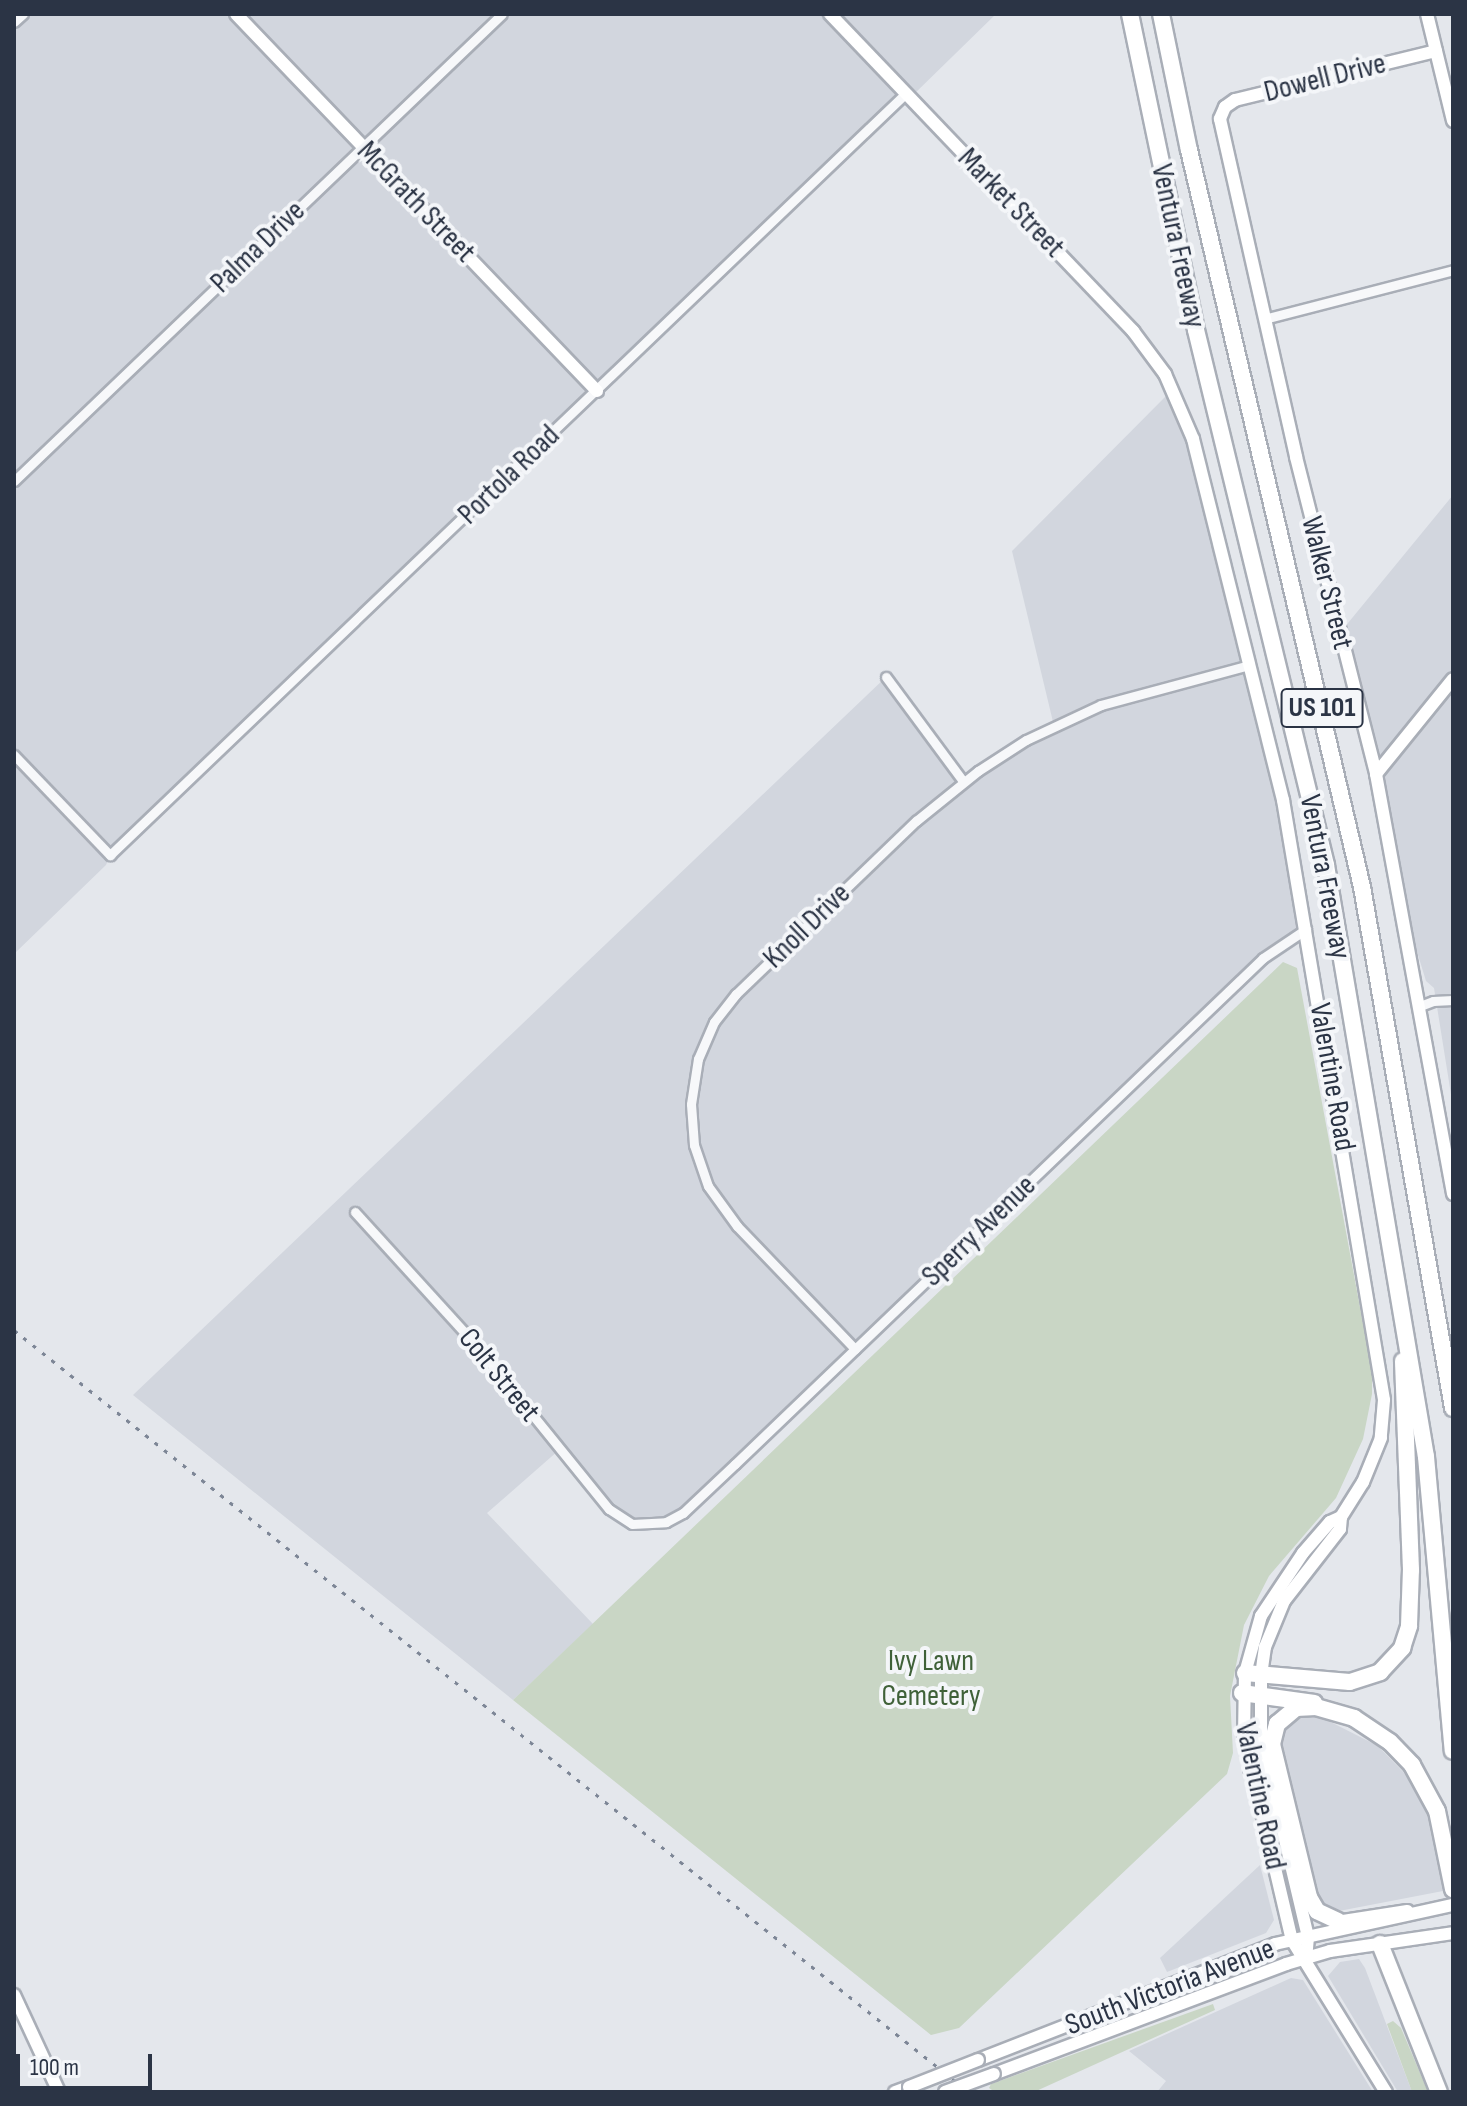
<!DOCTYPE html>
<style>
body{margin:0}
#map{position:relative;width:1467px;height:2106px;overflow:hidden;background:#e4e7ec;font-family:"Sofia Sans Condensed",sans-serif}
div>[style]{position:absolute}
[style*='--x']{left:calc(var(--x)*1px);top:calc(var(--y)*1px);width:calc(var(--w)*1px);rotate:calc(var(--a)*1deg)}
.built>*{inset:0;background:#d2d6de}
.green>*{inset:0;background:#c9d6c5}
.roads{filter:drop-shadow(2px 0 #a9aeb7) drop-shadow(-2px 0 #a9aeb7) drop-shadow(0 2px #a9aeb7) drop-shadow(0 -2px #a9aeb7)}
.street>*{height:9px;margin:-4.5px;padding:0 4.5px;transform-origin:4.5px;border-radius:4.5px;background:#f7f8fa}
.secondary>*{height:12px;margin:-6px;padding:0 6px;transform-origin:6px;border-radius:6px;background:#fff}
.highway>*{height:16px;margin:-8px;padding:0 8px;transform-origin:8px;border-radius:8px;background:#fff}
.rail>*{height:3px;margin-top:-1.5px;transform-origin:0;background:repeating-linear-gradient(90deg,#7d8696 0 4px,transparent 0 12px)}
.bridges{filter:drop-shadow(2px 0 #a9aeb7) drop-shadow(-2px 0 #a9aeb7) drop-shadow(0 2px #a9aeb7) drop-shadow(0 -2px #a9aeb7)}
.secondary-bridge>*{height:12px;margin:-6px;padding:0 6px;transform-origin:6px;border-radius:6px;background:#fff}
span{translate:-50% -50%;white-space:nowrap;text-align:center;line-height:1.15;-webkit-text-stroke:8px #f4f6f9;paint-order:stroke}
.shield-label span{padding:2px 6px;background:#f4f6f9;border:2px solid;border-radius:6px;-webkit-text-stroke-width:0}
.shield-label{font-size:28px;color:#2b3445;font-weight:700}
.street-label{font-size:30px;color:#2b3445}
.park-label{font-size:30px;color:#3f6138}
.frame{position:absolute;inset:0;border:16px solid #2b3445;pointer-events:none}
.scale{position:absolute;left:16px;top:2054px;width:136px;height:36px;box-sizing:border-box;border:4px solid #2b3445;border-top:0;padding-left:10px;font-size:24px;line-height:28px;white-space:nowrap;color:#2b3445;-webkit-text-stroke:6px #f4f6f9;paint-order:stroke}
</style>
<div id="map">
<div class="built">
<i style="clip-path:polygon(14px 14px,996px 14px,910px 98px,906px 94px,110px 855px,106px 865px,14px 954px)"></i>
<i style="clip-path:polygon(1173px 389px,1181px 406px,1249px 665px,1306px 929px,1286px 940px,675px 1518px,625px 1520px,559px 1450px,487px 1513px,593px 1624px,513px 1700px,133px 1395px,886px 677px,963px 781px,1054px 726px,1012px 551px)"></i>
<i style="clip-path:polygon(1453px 495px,1453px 1107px,1434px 988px,1426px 981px,1399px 893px,1339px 634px)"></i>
<i style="clip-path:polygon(1300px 1715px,1317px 1715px,1378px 1746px,1413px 1782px,1430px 1811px,1443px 1891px,1339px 1911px,1321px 1902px,1314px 1891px,1280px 1744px,1283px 1728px)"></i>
<i style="clip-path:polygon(1260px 1865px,1274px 1920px,1266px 1933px,1167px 1972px,1160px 1958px)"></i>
<i style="clip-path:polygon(1359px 1959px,1365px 1968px,1412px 2092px,1398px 2092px,1328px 1976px,1340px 1962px)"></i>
<i style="clip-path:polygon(1291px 1978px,1303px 1980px,1373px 2092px,1157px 2092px,1166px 2081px,1129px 2051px)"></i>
</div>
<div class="green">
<i style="clip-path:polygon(1283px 962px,1297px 968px,1372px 1372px,1372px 1394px,1363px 1439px,1336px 1498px,1269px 1576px,1244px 1625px,1230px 1696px,1233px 1753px,1227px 1774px,959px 2028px,931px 2035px,513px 1700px)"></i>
<i style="clip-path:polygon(1213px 2004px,1215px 2010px,1034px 2092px,995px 2092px,989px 2088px,991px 2084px)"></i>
<i style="clip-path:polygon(1393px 2021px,1401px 2028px,1428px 2092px,1412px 2092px,1387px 2024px)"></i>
</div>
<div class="roads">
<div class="street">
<i style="--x:14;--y:22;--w:12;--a:-42"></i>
<i style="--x:1264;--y:319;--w:195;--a:-14.5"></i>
<i style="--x:14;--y:481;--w:675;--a:-43.74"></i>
<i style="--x:886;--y:677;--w:129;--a:53.5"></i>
<i style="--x:14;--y:755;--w:139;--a:46.2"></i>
<i style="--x:110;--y:855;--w:1102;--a:-43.75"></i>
<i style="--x:1420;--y:1006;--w:14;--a:-21"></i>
<i style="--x:1433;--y:1001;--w:20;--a:-3"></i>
<i style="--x:355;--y:1212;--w:180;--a:47.7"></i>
<i style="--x:476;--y:1345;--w:211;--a:51"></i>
<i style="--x:609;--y:1509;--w:27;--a:33"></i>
<i style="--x:632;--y:1524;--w:34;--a:-3"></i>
<i style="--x:666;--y:1522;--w:19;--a:-28"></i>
<i style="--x:683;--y:1513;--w:71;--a:-43.3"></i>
<i style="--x:735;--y:1464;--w:731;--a:-43.78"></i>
<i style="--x:1263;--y:958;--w:52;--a:-34"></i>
<i style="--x:855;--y:1349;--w:170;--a:-133.8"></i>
<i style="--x:737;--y:1226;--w:49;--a:-125.9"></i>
<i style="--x:708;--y:1186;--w:43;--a:-108.9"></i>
<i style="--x:694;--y:1145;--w:41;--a:-94.2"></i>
<i style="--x:691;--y:1104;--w:46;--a:-81.2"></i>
<i style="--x:698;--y:1059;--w:40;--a:-66.6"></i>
<i style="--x:714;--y:1022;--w:36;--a:-52"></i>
<i style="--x:736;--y:994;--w:250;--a:-43.9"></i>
<i style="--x:916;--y:821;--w:80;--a:-38.9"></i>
<i style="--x:978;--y:771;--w:57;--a:-32.9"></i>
<i style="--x:1026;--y:740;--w:83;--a:-25"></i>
<i style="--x:1101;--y:705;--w:153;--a:-15.1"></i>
</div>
<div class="secondary">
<i style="--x:236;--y:14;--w:522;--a:46.24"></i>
<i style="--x:830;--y:14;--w:439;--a:46.3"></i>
<i style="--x:1133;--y:331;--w:54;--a:53.3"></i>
<i style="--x:1165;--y:374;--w:71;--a:66.7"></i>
<i style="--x:1193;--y:439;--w:372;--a:76"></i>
<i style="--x:1283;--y:800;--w:608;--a:80.44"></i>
<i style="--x:1384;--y:1400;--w:38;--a:95"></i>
<i style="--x:1381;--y:1438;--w:48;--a:112.2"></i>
<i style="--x:1363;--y:1482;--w:41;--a:122.2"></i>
<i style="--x:1341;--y:1517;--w:12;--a:95"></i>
<i style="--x:1340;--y:1529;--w:91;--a:127.9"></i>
<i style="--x:1284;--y:1601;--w:50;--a:112.4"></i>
<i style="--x:1265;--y:1647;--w:28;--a:98"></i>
<i style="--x:1261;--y:1675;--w:63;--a:90"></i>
<i style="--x:1261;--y:1738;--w:204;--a:76.7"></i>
<i style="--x:1308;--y:1937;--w:21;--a:95"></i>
<i style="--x:1427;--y:14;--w:110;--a:76.3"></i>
<i style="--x:1436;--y:51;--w:207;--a:166.3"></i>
<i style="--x:1235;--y:100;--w:12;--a:145"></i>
<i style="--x:1225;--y:107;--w:13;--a:113"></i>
<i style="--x:1220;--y:119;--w:346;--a:77.3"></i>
<i style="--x:1296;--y:457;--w:327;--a:75.8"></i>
<i style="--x:1376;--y:774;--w:427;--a:79.6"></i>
<i style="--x:1376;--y:774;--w:122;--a:-51"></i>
<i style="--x:1341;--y:1517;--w:12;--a:156"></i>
<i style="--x:1330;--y:1522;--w:41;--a:131.1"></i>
<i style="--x:1303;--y:1553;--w:76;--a:123.7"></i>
<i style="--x:1261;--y:1616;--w:59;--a:105.7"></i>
<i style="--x:1245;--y:1673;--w:63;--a:90.9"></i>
<i style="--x:1244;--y:1736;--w:210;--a:76.8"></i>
<i style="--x:1292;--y:1940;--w:179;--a:58.3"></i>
<i style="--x:1250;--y:1769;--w:14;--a:39"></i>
<i style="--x:1261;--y:1778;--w:38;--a:76"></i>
<i style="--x:1343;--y:1921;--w:65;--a:-8.9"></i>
<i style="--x:14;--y:1995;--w:107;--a:65.1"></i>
<i style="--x:978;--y:2060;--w:319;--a:-21.3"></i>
<i style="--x:1275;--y:1944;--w:182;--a:-12.4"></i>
<i style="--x:994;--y:2074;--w:312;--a:-20.6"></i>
<i style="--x:1286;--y:1964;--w:46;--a:-16.5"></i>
<i style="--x:1330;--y:1951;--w:124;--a:-8.3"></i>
<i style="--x:895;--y:2092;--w:15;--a:-20"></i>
</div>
<div class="highway">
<i style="--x:1130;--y:14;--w:323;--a:78.2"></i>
<i style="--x:1196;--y:330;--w:551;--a:76.34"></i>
<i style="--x:1326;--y:865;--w:600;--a:80.41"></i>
<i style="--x:1426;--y:1457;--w:295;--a:84.8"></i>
<i style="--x:1161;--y:14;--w:139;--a:78.4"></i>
<i style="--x:1189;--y:150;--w:757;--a:76.79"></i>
<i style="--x:1362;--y:887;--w:529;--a:80.09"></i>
<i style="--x:1245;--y:1673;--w:105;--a:4.9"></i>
<i style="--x:1350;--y:1682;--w:32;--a:-18"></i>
<i style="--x:1380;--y:1672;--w:33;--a:-47"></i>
<i style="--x:1402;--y:1648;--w:23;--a:-72"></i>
<i style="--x:1409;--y:1626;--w:56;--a:-88"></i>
<i style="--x:1411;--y:1570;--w:209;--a:-92.2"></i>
<i style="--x:1242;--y:1693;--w:73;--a:7.9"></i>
<i style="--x:1338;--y:1921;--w:23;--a:-155"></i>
<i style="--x:1317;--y:1911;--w:16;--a:-120"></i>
<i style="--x:1309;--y:1897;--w:157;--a:-103.6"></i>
<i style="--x:1272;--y:1744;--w:21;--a:-76"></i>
<i style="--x:1277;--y:1724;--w:25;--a:-40"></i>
<i style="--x:1296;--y:1708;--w:20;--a:-3"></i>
<i style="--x:1316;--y:1707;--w:40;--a:16"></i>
<i style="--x:1354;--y:1718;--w:43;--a:33.7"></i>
<i style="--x:1390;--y:1742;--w:32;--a:46"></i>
<i style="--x:1412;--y:1765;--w:52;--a:61.5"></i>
<i style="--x:1437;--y:1811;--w:80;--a:78.4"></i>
<i style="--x:1380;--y:1944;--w:159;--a:68.3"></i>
</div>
</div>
<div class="rail">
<i style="--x:14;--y:1330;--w:1222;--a:38.59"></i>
</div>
<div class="bridges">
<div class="secondary-bridge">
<i style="--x:909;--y:2087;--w:74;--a:-21.4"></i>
<i style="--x:945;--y:2092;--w:52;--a:-20.2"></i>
</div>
</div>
<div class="shield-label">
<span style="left:1322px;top:708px">US 101</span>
</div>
<div class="street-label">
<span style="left:1325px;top:78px;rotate:-14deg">Dowell Drive</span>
<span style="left:416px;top:202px;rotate:46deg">McGrath Street</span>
<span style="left:1011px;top:203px;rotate:46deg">Market Street</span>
<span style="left:1178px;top:246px;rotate:78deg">Ventura Freeway</span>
<span style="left:258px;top:247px;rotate:-44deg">Palma Drive</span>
<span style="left:509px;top:475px;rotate:-44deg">Portola Road</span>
<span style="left:1327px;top:583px;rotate:76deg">Walker Street</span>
<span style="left:1325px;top:877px;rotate:79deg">Ventura Freeway</span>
<span style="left:807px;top:926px;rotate:-44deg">Knoll Drive</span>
<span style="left:1332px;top:1077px;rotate:80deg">Valentine Road</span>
<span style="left:979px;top:1231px;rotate:-44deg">Sperry Avenue</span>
<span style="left:499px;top:1375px;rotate:51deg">Colt Street</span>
<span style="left:1260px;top:1796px;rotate:78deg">Valentine Road</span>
<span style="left:1170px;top:1987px;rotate:-21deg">South Victoria Avenue</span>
</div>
<div class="park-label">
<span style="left:931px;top:1678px">Ivy Lawn<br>Cemetery</span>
</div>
<div class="frame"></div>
<div class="scale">100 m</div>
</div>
